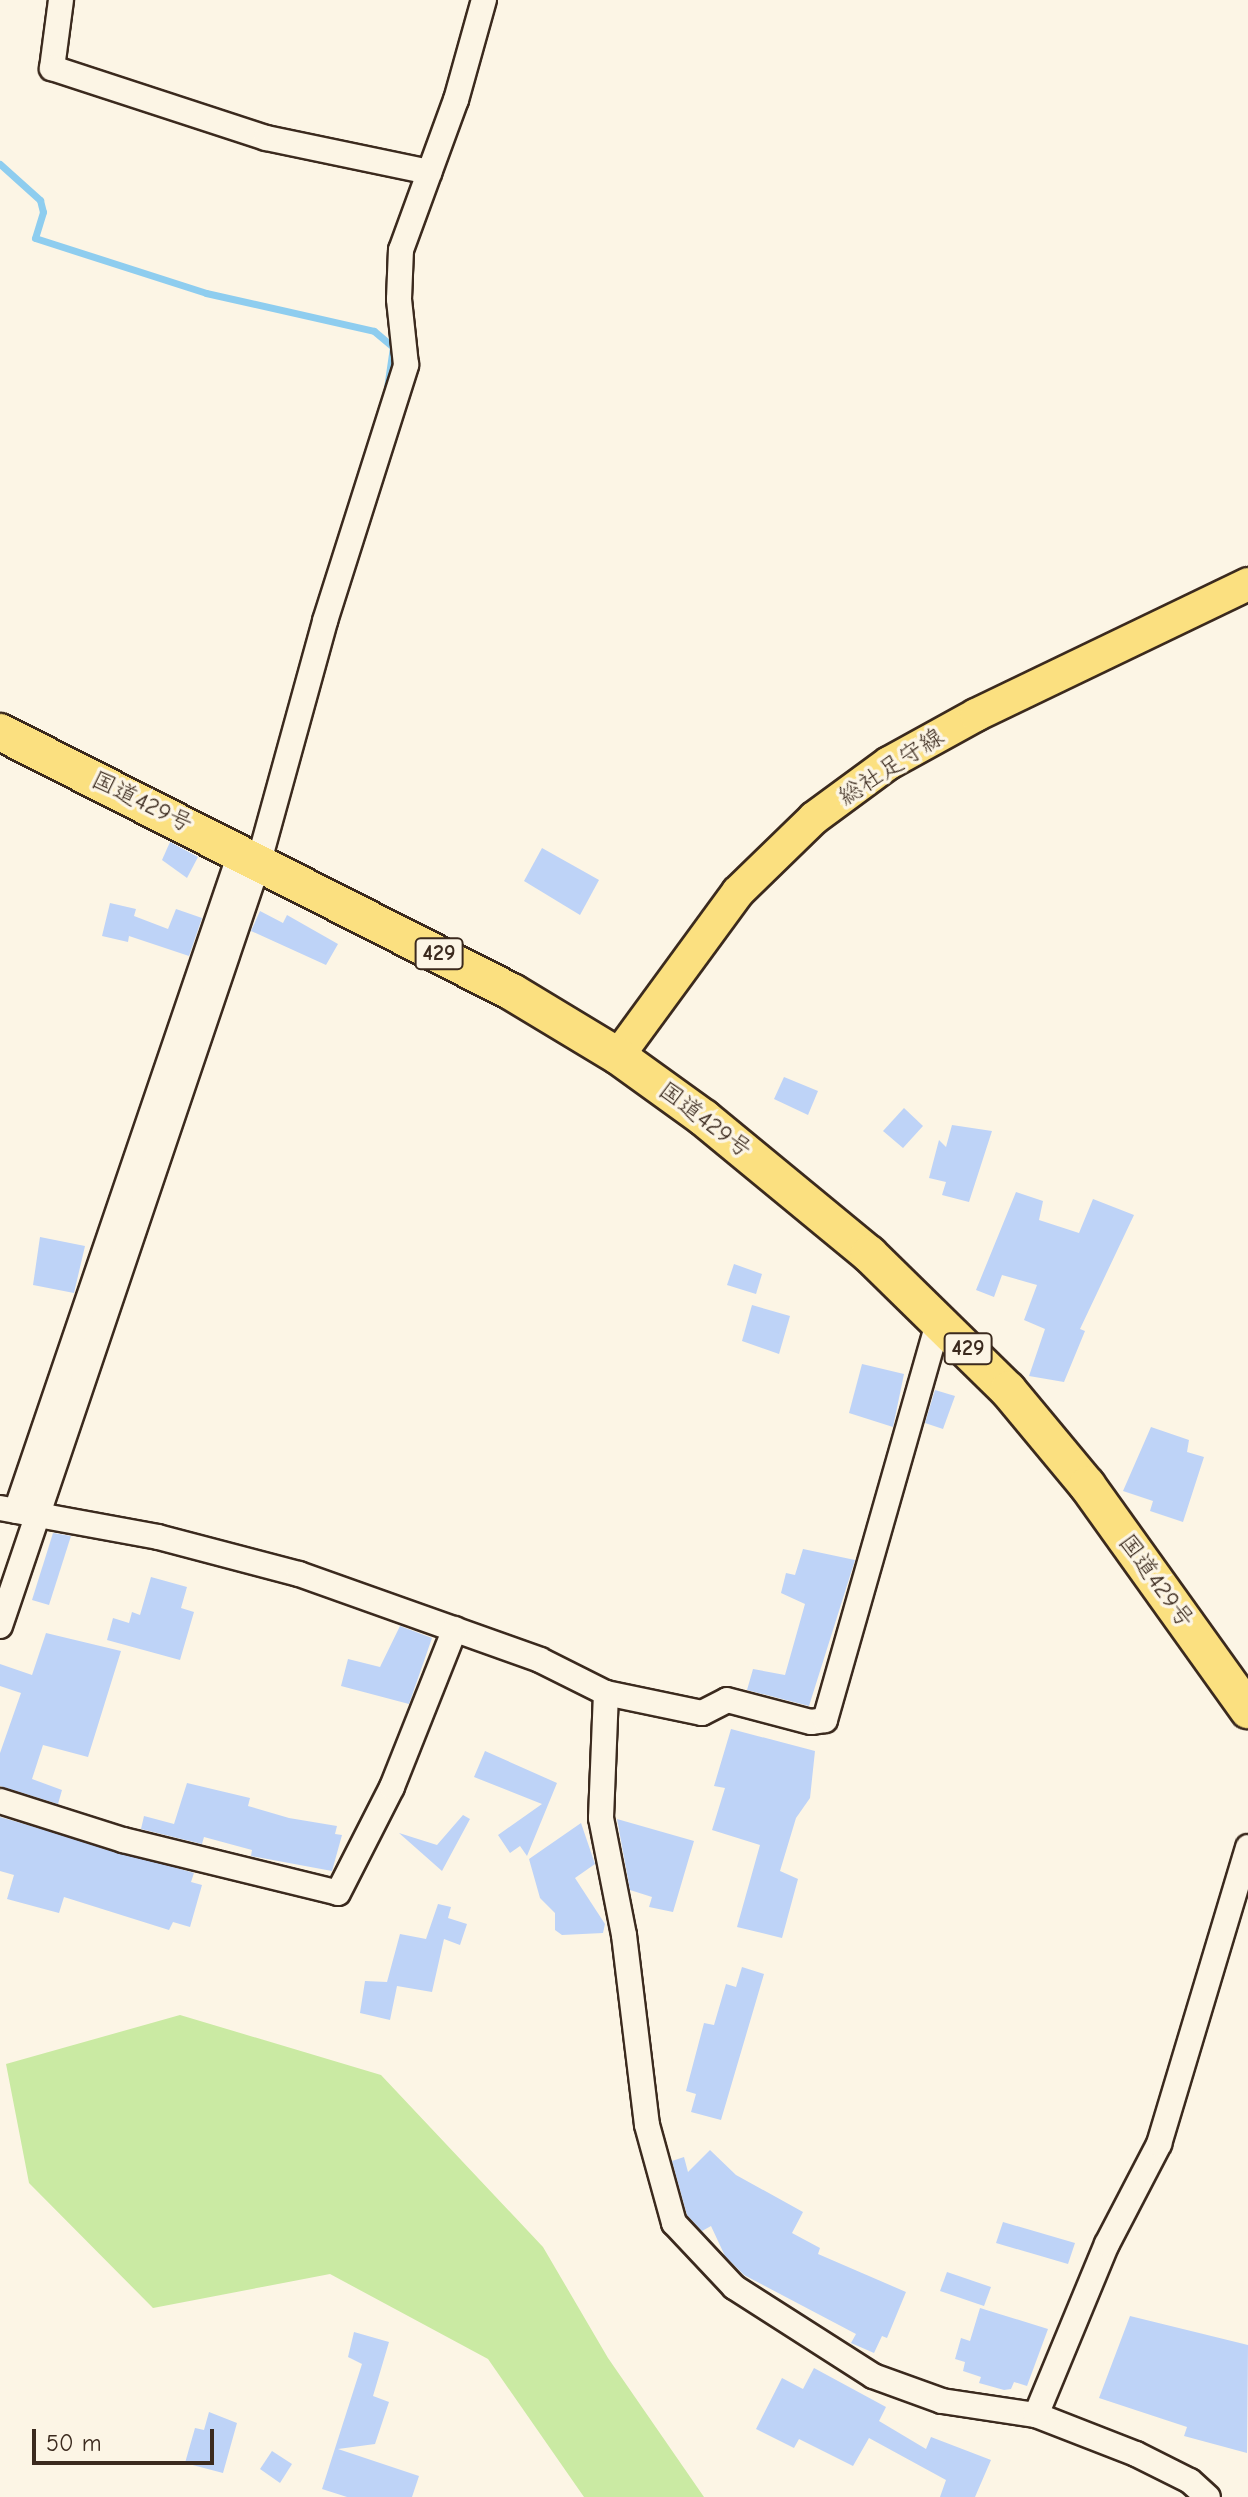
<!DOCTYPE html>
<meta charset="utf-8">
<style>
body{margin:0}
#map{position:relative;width:1248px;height:2497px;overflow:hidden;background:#fcf5e5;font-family:"Comic Neue","Klee One",sans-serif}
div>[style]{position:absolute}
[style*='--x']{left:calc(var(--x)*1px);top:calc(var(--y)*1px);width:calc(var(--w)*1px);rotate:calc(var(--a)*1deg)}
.green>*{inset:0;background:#caeaa3}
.stream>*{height:7px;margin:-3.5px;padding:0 3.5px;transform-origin:3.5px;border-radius:3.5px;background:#8ecdef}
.building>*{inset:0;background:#bed3f7}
.roads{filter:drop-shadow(2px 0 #3b2a1e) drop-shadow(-2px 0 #3b2a1e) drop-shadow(0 2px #3b2a1e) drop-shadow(0 -2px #3b2a1e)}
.minor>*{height:24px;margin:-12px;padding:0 12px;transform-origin:12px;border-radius:12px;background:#fcf5e5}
.major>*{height:32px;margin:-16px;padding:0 16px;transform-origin:16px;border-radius:16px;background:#fbe080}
.highway>*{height:36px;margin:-18px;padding:0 18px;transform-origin:18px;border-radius:18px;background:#fbe080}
span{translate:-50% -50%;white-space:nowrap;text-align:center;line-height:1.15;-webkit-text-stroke:7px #fcf5e5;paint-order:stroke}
.shield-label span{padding:2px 6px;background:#fcf5e5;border:2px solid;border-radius:6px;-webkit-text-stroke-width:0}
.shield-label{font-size:22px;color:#3b2a1e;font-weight:700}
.street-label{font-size:24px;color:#3b2a1e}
.scale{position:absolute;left:32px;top:2429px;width:182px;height:36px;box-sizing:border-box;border:4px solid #3b2a1e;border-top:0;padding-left:10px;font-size:24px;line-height:28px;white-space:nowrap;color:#3b2a1e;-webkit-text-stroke:6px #fcf5e5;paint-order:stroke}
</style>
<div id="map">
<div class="green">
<i style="clip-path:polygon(180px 2015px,381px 2075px,543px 2247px,608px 2358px,704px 2497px,584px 2497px,488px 2359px,330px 2274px,153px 2308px,29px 2183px,6px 2064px)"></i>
</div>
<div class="stream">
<i style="--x:0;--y:164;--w:54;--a:42"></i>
<i style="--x:40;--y:200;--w:12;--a:76"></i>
<i style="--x:43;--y:212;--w:27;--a:107"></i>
<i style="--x:35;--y:238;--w:180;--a:17.8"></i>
<i style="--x:206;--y:293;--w:172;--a:12.7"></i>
<i style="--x:374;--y:331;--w:25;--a:40"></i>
<i style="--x:393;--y:347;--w:41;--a:98.3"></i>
</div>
<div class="building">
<i style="clip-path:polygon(170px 842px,198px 857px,187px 878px,162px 860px)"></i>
<i style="clip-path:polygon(542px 848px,599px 880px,580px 915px,524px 881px)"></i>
<i style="clip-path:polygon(110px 903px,136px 909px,134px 916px,168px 929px,176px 909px,202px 918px,189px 956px,129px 936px,128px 942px,102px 936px)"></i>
<i style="clip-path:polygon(260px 911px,283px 923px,287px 915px,338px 944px,326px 965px,251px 931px)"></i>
<i style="clip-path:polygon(784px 1077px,818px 1091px,808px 1115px,774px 1099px)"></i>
<i style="clip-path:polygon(904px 1108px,923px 1126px,903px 1148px,883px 1131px)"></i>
<i style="clip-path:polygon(952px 1125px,992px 1131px,969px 1202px,942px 1195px,946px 1182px,929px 1178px,939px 1140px,946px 1147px)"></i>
<i style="clip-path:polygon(1016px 1192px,1043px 1201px,1039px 1220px,1079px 1233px,1093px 1199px,1134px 1215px,1080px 1329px,1085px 1331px,1064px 1382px,1029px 1376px,1045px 1329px,1024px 1320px,1037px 1285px,1002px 1275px,994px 1297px,976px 1290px)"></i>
<i style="clip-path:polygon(40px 1237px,85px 1246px,74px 1293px,33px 1285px)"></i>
<i style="clip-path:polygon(734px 1264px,762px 1274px,756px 1294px,727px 1285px)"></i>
<i style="clip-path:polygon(752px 1305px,790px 1316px,779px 1354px,742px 1341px)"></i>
<i style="clip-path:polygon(862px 1364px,904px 1374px,893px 1427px,849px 1413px)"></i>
<i style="clip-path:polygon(935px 1390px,955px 1396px,943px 1429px,925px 1423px)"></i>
<i style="clip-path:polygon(1151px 1427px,1189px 1440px,1187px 1452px,1204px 1457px,1183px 1522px,1150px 1511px,1153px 1501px,1123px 1491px)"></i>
<i style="clip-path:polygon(53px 1533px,71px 1536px,49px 1605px,32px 1600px)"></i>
<i style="clip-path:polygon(803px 1549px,855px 1560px,809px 1706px,747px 1690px,753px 1669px,785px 1675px,805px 1604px,781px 1593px,786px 1573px,795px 1575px)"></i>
<i style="clip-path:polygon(151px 1577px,187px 1587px,181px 1608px,194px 1612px,180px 1660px,107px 1640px,113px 1618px,129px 1623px,132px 1612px,140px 1615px)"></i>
<i style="clip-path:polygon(400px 1626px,432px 1638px,409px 1704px,341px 1686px,348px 1659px,380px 1667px)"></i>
<i style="clip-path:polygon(46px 1633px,121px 1651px,88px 1757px,43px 1745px,32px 1779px,62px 1790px,58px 1804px,0 1786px,0 1753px,21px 1693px,0 1686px,0 1664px,32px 1675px)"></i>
<i style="clip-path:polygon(731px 1729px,815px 1751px,810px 1798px,796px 1818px,780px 1871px,798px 1879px,782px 1938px,737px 1927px,760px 1845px,712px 1830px,725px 1788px,714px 1786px)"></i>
<i style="clip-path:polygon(485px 1751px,557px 1783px,527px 1856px,520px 1846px,510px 1853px,498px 1835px,542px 1804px,474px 1777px)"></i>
<i style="clip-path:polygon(187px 1783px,250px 1798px,248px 1806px,289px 1818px,337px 1826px,335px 1834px,342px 1835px,332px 1871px,251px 1856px,252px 1850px,204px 1837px,202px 1844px,141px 1829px,144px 1816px,174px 1824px)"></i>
<i style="clip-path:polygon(463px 1815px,470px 1819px,442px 1871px,399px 1833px,437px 1845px)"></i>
<i style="clip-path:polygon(0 1817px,194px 1873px,191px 1882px,202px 1885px,190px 1927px,173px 1922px,169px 1930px,64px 1897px,59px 1913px,7px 1899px,14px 1875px,0 1871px)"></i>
<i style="clip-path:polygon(617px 1819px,694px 1841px,673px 1912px,649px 1907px,652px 1897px,630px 1890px)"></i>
<i style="clip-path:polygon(581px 1823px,595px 1864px,575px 1878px,605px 1924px,603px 1933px,562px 1935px,555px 1930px,555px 1913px,540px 1898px,529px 1859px)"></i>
<i style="clip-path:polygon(438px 1904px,451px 1907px,448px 1918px,467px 1924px,460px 1945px,444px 1939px,432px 1992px,397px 1986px,390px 2020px,360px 2013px,365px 1981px,387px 1982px,400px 1934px,426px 1939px)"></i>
<i style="clip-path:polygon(742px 1967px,764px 1974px,721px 2120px,691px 2112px,696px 2094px,686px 2091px,704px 2023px,714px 2025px,726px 1984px,736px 1987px)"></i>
<i style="clip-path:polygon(710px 2150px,736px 2175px,803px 2212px,792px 2233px,820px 2248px,818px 2254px,906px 2292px,887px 2338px,882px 2336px,874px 2353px,851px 2343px,856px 2334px,744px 2275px,725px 2256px,711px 2226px,702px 2231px,687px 2215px,672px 2161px,684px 2157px,688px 2172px)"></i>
<i style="clip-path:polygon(1003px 2222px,1075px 2243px,1068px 2264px,996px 2243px)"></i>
<i style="clip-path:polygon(947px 2272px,991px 2287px,984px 2306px,940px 2291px)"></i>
<i style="clip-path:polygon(980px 2308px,1048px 2329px,1027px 2386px,1014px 2382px,1011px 2389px,1004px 2390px,979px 2383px,981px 2377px,963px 2371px,965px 2362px,955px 2359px,961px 2338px,970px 2341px)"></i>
<i style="clip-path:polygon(1130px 2316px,1248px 2345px,1247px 2453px,1184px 2436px,1187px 2427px,1099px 2398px)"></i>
<i style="clip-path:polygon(354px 2332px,389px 2342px,373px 2396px,389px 2402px,375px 2444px,338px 2449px,419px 2476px,412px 2497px,347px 2497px,322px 2489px,362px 2364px,348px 2357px)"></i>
<i style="clip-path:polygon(814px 2368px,886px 2407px,879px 2421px,926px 2449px,931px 2437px,991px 2460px,975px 2497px,940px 2497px,946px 2480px,869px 2438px,853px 2466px,799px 2439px,794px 2448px,756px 2429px,782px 2378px,803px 2389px)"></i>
<i style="clip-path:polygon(209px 2412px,237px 2423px,223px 2473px,185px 2463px,195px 2428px,204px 2430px)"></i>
<i style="clip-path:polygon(272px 2451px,292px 2464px,280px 2483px,260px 2469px)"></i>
</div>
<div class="roads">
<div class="minor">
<i style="--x:61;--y:0;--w:69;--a:97.5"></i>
<i style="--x:52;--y:68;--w:225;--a:18.1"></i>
<i style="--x:266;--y:138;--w:167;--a:11.8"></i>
<i style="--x:0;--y:1508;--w:161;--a:10.4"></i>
<i style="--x:158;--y:1537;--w:146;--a:14.7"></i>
<i style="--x:299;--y:1574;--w:256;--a:19.6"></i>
<i style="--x:540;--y:1660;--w:74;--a:26.6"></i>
<i style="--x:606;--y:1693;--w:98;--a:11.8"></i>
<i style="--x:702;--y:1713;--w:28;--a:-27"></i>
<i style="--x:727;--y:1700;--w:87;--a:14.7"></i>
<i style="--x:811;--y:1722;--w:14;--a:-8"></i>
<i style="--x:825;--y:1720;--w:416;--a:-74.1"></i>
<i style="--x:16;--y:1511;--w:697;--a:-71.18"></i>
<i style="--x:0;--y:1626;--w:808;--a:-71.3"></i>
<i style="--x:259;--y:861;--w:249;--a:-74.6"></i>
<i style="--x:325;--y:621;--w:269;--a:-72.4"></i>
<i style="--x:406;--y:365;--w:66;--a:-96.1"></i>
<i style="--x:399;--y:299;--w:49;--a:-87.7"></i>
<i style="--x:401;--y:250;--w:160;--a:-69.9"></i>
<i style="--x:456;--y:100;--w:104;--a:-74.4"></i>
<i style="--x:606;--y:1693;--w:125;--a:92.3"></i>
<i style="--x:601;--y:1818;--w:119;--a:78.9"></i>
<i style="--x:624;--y:1935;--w:191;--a:83.1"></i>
<i style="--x:647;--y:2125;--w:102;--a:74.6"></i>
<i style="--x:674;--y:2223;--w:88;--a:46.8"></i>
<i style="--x:734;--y:2287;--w:165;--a:32.6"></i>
<i style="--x:873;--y:2376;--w:73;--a:19.9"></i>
<i style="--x:942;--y:2401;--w:95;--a:8.5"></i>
<i style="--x:1036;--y:2415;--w:107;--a:21.3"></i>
<i style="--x:1136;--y:2454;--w:60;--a:26.6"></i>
<i style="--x:1190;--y:2481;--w:24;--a:42"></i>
<i style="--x:0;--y:1801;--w:129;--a:17.6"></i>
<i style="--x:123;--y:1840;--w:221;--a:13.8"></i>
<i style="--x:338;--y:1893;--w:119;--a:-63"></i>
<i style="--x:392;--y:1787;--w:170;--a:-68.3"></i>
<i style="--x:1036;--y:2415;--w:185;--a:-67.5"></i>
<i style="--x:1107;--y:2244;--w:113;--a:-62.5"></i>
<i style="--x:1159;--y:2144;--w:310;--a:-73.3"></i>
</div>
<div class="major">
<i style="--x:618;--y:1056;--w:203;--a:-53.8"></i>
<i style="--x:738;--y:892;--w:106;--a:-44.2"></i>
<i style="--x:814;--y:818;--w:93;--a:-36.3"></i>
<i style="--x:889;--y:763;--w:99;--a:-28.9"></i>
<i style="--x:976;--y:715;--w:302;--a:-25.7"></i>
</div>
<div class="highway">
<i style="--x:0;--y:732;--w:574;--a:26.92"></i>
<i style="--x:512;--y:992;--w:124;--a:31.1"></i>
<i style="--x:618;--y:1056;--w:106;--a:35.8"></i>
<i style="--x:704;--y:1118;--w:214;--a:39.5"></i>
<i style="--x:869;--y:1254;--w:194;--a:44.4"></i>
<i style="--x:1008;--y:1390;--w:124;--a:50.3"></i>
<i style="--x:1087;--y:1485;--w:277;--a:54.4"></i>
</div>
</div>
<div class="shield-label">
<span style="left:439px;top:954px">429</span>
<span style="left:968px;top:1349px">429</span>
</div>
<div class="street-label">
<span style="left:891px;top:767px;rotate:-33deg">総社足守線</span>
<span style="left:142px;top:802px;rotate:26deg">国道429号</span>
<span style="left:705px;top:1120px;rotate:37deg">国道429号</span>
<span style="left:1156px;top:1581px;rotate:54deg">国道429号</span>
</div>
<div class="scale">50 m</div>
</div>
